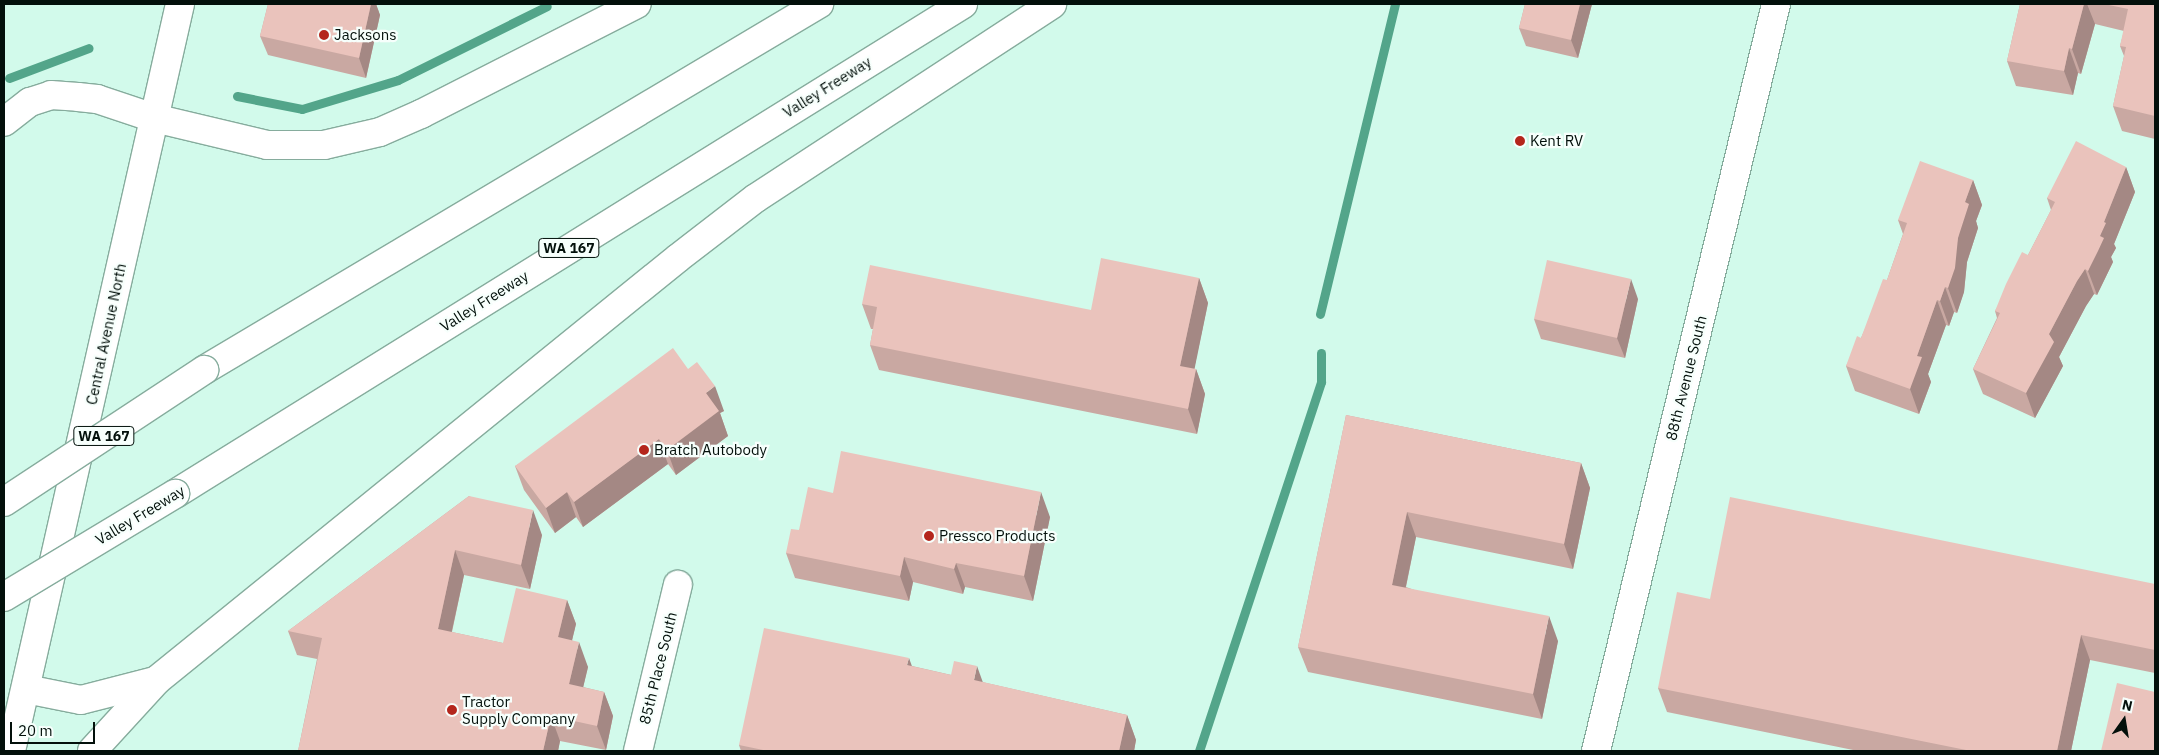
<!DOCTYPE html>
<style>
body{margin:0}
#map{position:relative;width:2159px;height:755px;overflow:hidden;background:#d2faeb;font-family:"IBM Plex Sans",sans-serif}
div>[style]{position:absolute}
[style*='--x']{left:calc(var(--x)*1px);top:calc(var(--y)*1px);width:calc(var(--w)*1px);rotate:calc(var(--a)*1deg)}
.stream>*{height:9px;margin:-4.5px;padding:0 4.5px;transform-origin:4.5px;border-radius:4.5px;background:#53a58a}
.roads{filter:drop-shadow(1px 0 #86ac9d) drop-shadow(-1px 0 #86ac9d) drop-shadow(0 1px #86ac9d) drop-shadow(0 -1px #86ac9d)}
.minor>*{height:28px;margin:-14px;padding:0 14px;transform-origin:14px;border-radius:14px;background:#fff}
.tertiary>*{height:28px;margin:-14px;padding:0 14px;transform-origin:14px;border-radius:14px;background:#fff}
.secondary>*{height:28px;margin:-14px;padding:0 14px;transform-origin:14px;border-radius:14px;background:#fff}
.motorway>*{height:28px;margin:-14px;padding:0 14px;transform-origin:14px;border-radius:14px;background:#fff}
.bridges{filter:drop-shadow(1px 0 #86ac9d) drop-shadow(-1px 0 #86ac9d) drop-shadow(0 1px #86ac9d) drop-shadow(0 -1px #86ac9d)}
.motorway-bridge>*{height:28px;margin:-14px;padding:0 14px;transform-origin:14px;border-radius:14px;background:#fff}
.wall>*{inset:0;background:#c9a8a2}
.shaded-wall>*{inset:0;background:#a48884}
.building>*{inset:0;background:#eac3bc}
.dots>*{width:14px;height:14px;translate:-50% -50%;box-sizing:border-box;border:2px solid #f7fffc;border-radius:50%}
span{translate:-50% -50%;white-space:nowrap;text-align:center;line-height:1.15;-webkit-text-stroke:4.5px #f7fffc;paint-order:stroke}
.shield-label span{padding:1px 4px;background:#f7fffc;border:1px solid;border-radius:4px;-webkit-text-stroke-width:0}
.shield-label{font-size:14px;color:#03100b;font-weight:700}
.poi-label{font-size:15px;color:#03100b}
.left{translate:0 -50%;text-align:left}
.street-label{font-size:15px;color:#03100b}
.frame{position:absolute;inset:0;border:5px solid #03100b;pointer-events:none}
.north{position:absolute;left:2099px;top:695px;width:50px;height:50px;-webkit-text-stroke:4px #f7fffc;paint-order:stroke;rotate:13deg;font-size:14px;font-weight:700;line-height:20px;text-align:center;color:#03100b}
.north::after{content:'';display:block;margin:auto;width:18px;height:22px;background:#03100b;clip-path:polygon(50% 0,100% 100%,50% 72%,0 100%)}
.scale{position:absolute;left:10px;top:722px;width:85px;height:22px;box-sizing:border-box;border:2px solid #03100b;border-top:0;padding-left:6px;font-size:15px;line-height:18px;white-space:nowrap;color:#03100b;-webkit-text-stroke:4px #f7fffc;paint-order:stroke}
</style>
<div id="map">
<div class="stream">
<i style="--x:9;--y:78;--w:85;--a:-20.6"></i>
<i style="--x:237;--y:96;--w:66;--a:11.3"></i>
<i style="--x:302;--y:109;--w:100;--a:-16.8"></i>
<i style="--x:398;--y:80;--w:166;--a:-26.4"></i>
<i style="--x:1320;--y:314;--w:319;--a:-76.4"></i>
<i style="--x:1199;--y:751;--w:389;--a:-71.7"></i>
<i style="--x:1321;--y:382;--w:29;--a:-90"></i>
</div>
<div class="roads">
<div class="minor">
<i style="--x:638;--y:751;--w:171;--a:-76.5"></i>
</div>
<div class="tertiary">
<i style="--x:1596;--y:751;--w:768;--a:-76.45"></i>
</div>
<div class="secondary">
<i style="--x:11;--y:751;--w:766;--a:-77.25"></i>
</div>
<div class="motorway">
<i style="--x:4;--y:122;--w:33;--a:-38"></i>
<i style="--x:30;--y:102;--w:22;--a:-18"></i>
<i style="--x:51;--y:95;--w:27;--a:4"></i>
<i style="--x:78;--y:97;--w:19;--a:6"></i>
<i style="--x:97;--y:99;--w:60;--a:18.4"></i>
<i style="--x:154;--y:118;--w:116;--a:13.4"></i>
<i style="--x:267;--y:145;--w:57;--a:0"></i>
<i style="--x:324;--y:145;--w:57;--a:-13.1"></i>
<i style="--x:380;--y:132;--w:45;--a:-23.7"></i>
<i style="--x:421;--y:114;--w:242;--a:-27"></i>
<i style="--x:204;--y:370;--w:716;--a:-30.76"></i>
<i style="--x:175;--y:494;--w:928;--a:-31.87"></i>
<i style="--x:26;--y:689;--w:56;--a:11.3"></i>
<i style="--x:81;--y:700;--w:76;--a:-14.4"></i>
<i style="--x:92;--y:751;--w:96;--a:-47.5"></i>
<i style="--x:157;--y:680;--w:670;--a:-39.01"></i>
<i style="--x:678;--y:258;--w:98;--a:-37.6"></i>
<i style="--x:756;--y:198;--w:354;--a:-33.2"></i>
</div>
</div>
<div class="bridges">
<div class="motorway-bridge">
<i style="--x:4;--y:502;--w:240;--a:-33.4"></i>
<i style="--x:4;--y:597;--w:200;--a:-31.1"></i>
</div>
</div>
<div class="wall">
<i style="clip-path:polygon(268px 4px,376px 4px,380px 15px,366px 78px,268px 55px,260px 36px)"></i>
<i style="clip-path:polygon(1525px 4px,1592px 4px,1578px 58px,1526px 46px,1519px 28px)"></i>
<i style="clip-path:polygon(2020px 4px,2155px 4px,2155px 139px,2122px 131px,2113px 106px,2124px 56px,2120px 46px,2124px 31px,2095px 24px,2081px 74px,2078px 73px,2073px 95px,2016px 86px,2007px 61px)"></i>
<i style="clip-path:polygon(2126px 167px,2135px 192px,2114px 244px,2116px 248px,2111px 257px,2113px 262px,2097px 295px,2094px 294px,2086px 306px,2059px 357px,2063px 366px,2035px 418px,1983px 394px,1973px 369px,1997px 318px,1995px 311px,2028px 255px,2051px 210px,2047px 198px)"></i>
<i style="clip-path:polygon(1973px 180px,1982px 205px,1976px 221px,1978px 228px,1967px 262px,1964px 292px,1957px 313px,1954px 312px,1949px 326px,1946px 325px,1928px 374px,1931px 382px,1919px 414px,1855px 391px,1846px 366px,1861px 338px,1887px 280px,1903px 234px,1898px 220px)"></i>
<i style="clip-path:polygon(1199px 278px,1208px 303px,1194px 369px,1196px 369px,1205px 394px,1197px 434px,879px 370px,870px 345px,873px 329px,871px 329px,862px 304px,1091px 310px)"></i>
<i style="clip-path:polygon(1638px 299px,1625px 358px,1541px 339px,1534px 319px)"></i>
<i style="clip-path:polygon(688px 369px,724px 411px,720px 413px,728px 436px,676px 475px,668px 464px,583px 527px,576px 517px,555px 533px,524px 490px,515px 466px)"></i>
<i style="clip-path:polygon(1346px 415px,1581px 463px,1590px 488px,1573px 569px,1416px 537px,1406px 587px,1558px 641px,1542px 719px,1308px 672px,1298px 647px)"></i>
<i style="clip-path:polygon(833px 493px,1050px 517px,1033px 601px,965px 587px,963px 594px,913px 582px,909px 601px,795px 578px,786px 553px,799px 530px)"></i>
<i style="clip-path:polygon(469px 496px,542px 535px,530px 589px,464px 575px,452px 632px,503px 643px,567px 600px,576px 624px,572px 640px,588px 667px,583px 687px,604px 692px,613px 716px,606px 750px,560px 741px,558px 751px,298px 751px,317px 659px,297px 655px,288px 631px)"></i>
<i style="clip-path:polygon(2155px 584px,2155px 673px,2090px 660px,2071px 751px,1858px 751px,1667px 712px,1658px 688px,1710px 599px)"></i>
<i style="clip-path:polygon(912px 666px,1127px 715px,1136px 740px,1134px 751px,741px 751px,739px 745px)"></i>
</div>
<div class="shaded-wall">
<i style="clip-path:polygon(371px 4px,376px 4px,380px 15px,366px 78px,359px 58px)"></i>
<i style="clip-path:polygon(1580px 4px,1592px 4px,1578px 58px,1571px 40px)"></i>
<i style="clip-path:polygon(2084px 4px,2087px 4px,2095px 24px,2081px 74px,2072px 49px)"></i>
<i style="clip-path:polygon(2069px 48px,2078px 73px,2073px 95px,2064px 71px)"></i>
<i style="clip-path:polygon(2126px 167px,2135px 192px,2114px 244px,2116px 248px,2111px 257px,2113px 262px,2097px 295px,2088px 271px,2100px 236px,2104px 222px)"></i>
<i style="clip-path:polygon(1973px 180px,1982px 205px,1976px 221px,1978px 228px,1967px 262px,1964px 292px,1957px 313px,1948px 288px,1965px 202px)"></i>
<i style="clip-path:polygon(2085px 269px,2094px 294px,2086px 306px,2059px 357px,2063px 366px,2035px 418px,2026px 393px,2049px 334px,2077px 281px)"></i>
<i style="clip-path:polygon(1199px 278px,1208px 303px,1190px 391px,1180px 366px)"></i>
<i style="clip-path:polygon(1631px 279px,1638px 299px,1625px 358px,1617px 338px)"></i>
<i style="clip-path:polygon(1945px 287px,1954px 312px,1949px 326px,1940px 301px)"></i>
<i style="clip-path:polygon(1937px 300px,1946px 325px,1928px 374px,1931px 382px,1919px 414px,1910px 389px,1917px 356px)"></i>
<i style="clip-path:polygon(1196px 369px,1205px 394px,1197px 434px,1188px 409px)"></i>
<i style="clip-path:polygon(715px 386px,724px 411px,720px 413px,728px 436px,676px 475px,667px 450px,706px 393px)"></i>
<i style="clip-path:polygon(659px 439px,668px 464px,583px 527px,574px 502px)"></i>
<i style="clip-path:polygon(1581px 463px,1590px 488px,1573px 569px,1564px 544px)"></i>
<i style="clip-path:polygon(567px 492px,576px 517px,555px 533px,546px 508px)"></i>
<i style="clip-path:polygon(1041px 492px,1050px 517px,1033px 601px,1024px 576px)"></i>
<i style="clip-path:polygon(533px 510px,542px 535px,530px 589px,521px 565px)"></i>
<i style="clip-path:polygon(1407px 512px,1416px 537px,1401px 610px,1392px 585px)"></i>
<i style="clip-path:polygon(455px 550px,464px 575px,447px 653px,438px 629px)"></i>
<i style="clip-path:polygon(904px 557px,913px 582px,909px 601px,900px 576px)"></i>
<i style="clip-path:polygon(956px 563px,965px 587px,963px 594px,954px 569px)"></i>
<i style="clip-path:polygon(567px 600px,576px 624px,567px 661px,558px 637px)"></i>
<i style="clip-path:polygon(1549px 616px,1558px 641px,1542px 719px,1533px 694px)"></i>
<i style="clip-path:polygon(2081px 635px,2090px 660px,2071px 751px,2057px 751px)"></i>
<i style="clip-path:polygon(579px 642px,588px 667px,578px 709px,569px 684px)"></i>
<i style="clip-path:polygon(909px 658px,918px 683px,907px 665px)"></i>
<i style="clip-path:polygon(977px 666px,986px 691px,974px 680px)"></i>
<i style="clip-path:polygon(604px 692px,613px 716px,606px 750px,597px 726px)"></i>
<i style="clip-path:polygon(1127px 715px,1136px 740px,1134px 751px,1119px 751px)"></i>
<i style="clip-path:polygon(551px 716px,560px 741px,558px 751px,543px 751px)"></i>
</div>
<div class="building">
<i style="clip-path:polygon(268px 4px,371px 4px,359px 58px,260px 36px)"></i>
<i style="clip-path:polygon(1525px 4px,1580px 4px,1571px 40px,1519px 28px)"></i>
<i style="clip-path:polygon(2020px 4px,2084px 4px,2072px 49px,2069px 48px,2064px 71px,2007px 61px)"></i>
<i style="clip-path:polygon(2104px 4px,2155px 4px,2155px 116px,2113px 106px,2126px 47px,2120px 46px,2128px 9px)"></i>
<i style="clip-path:polygon(2076px 141px,2126px 167px,2104px 222px,2106px 223px,2100px 236px,2104px 238px,2098px 251px,2088px 271px,2085px 269px,2077px 281px,2049px 334px,2054px 342px,2026px 393px,1973px 369px,2000px 313px,1995px 311px,2006px 284px,2022px 252px,2028px 255px,2055px 202px,2047px 198px)"></i>
<i style="clip-path:polygon(1920px 161px,1973px 180px,1965px 202px,1969px 204px,1958px 238px,1955px 268px,1948px 288px,1945px 287px,1940px 301px,1937px 300px,1917px 356px,1922px 357px,1910px 389px,1846px 366px,1857px 336px,1861px 338px,1883px 279px,1887px 280px,1907px 223px,1898px 220px)"></i>
<i style="clip-path:polygon(1101px 258px,1199px 278px,1180px 366px,1196px 369px,1188px 409px,870px 345px,877px 307px,862px 304px,870px 265px,1091px 310px)"></i>
<i style="clip-path:polygon(1547px 260px,1631px 279px,1617px 338px,1534px 319px)"></i>
<i style="clip-path:polygon(673px 348px,688px 369px,697px 362px,715px 386px,706px 393px,719px 411px,667px 450px,659px 439px,574px 502px,567px 492px,546px 508px,515px 466px)"></i>
<i style="clip-path:polygon(1346px 415px,1581px 463px,1564px 544px,1407px 512px,1392px 585px,1549px 616px,1533px 694px,1298px 647px)"></i>
<i style="clip-path:polygon(841px 451px,1041px 492px,1024px 576px,956px 563px,954px 569px,904px 557px,900px 576px,786px 553px,791px 529px,799px 530px,808px 487px,833px 493px)"></i>
<i style="clip-path:polygon(469px 496px,533px 510px,521px 565px,455px 550px,438px 629px,503px 643px,516px 588px,567px 600px,558px 637px,579px 642px,569px 684px,604px 692px,597px 726px,551px 716px,543px 751px,298px 751px,322px 638px,288px 631px)"></i>
<i style="clip-path:polygon(1730px 497px,2155px 584px,2155px 650px,2081px 635px,2057px 751px,1971px 751px,1658px 688px,1677px 592px,1710px 599px)"></i>
<i style="clip-path:polygon(764px 628px,909px 658px,907px 665px,951px 675px,954px 661px,977px 666px,974px 680px,1127px 715px,1119px 751px,768px 751px,739px 745px)"></i>
<i style="clip-path:polygon(2117px 683px,2155px 692px,2155px 751px,2101px 751px)"></i>
</div>
<div class="dots">
<i style="left:324px;top:35px;background:#b4261c"></i>
<i style="left:1520px;top:141px;background:#b4261c"></i>
<i style="left:644px;top:450px;background:#b4261c"></i>
<i style="left:929px;top:536px;background:#b4261c"></i>
<i style="left:452px;top:710px;background:#b4261c"></i>
</div>
<div class="shield-label">
<span style="left:569px;top:248px">WA 167</span>
<span style="left:104px;top:436px">WA 167</span>
</div>
<div class="poi-label">
<span class="left" style="left:334px;top:35px">Jacksons</span>
<span class="left" style="left:1530px;top:141px">Kent RV</span>
<span class="left" style="left:654px;top:450px">Bratch Autobody</span>
<span class="left" style="left:939px;top:536px">Pressco Products</span>
<span class="left" style="left:462px;top:710px">Tractor<br>Supply Company</span>
</div>
<div class="street-label">
<span style="left:827px;top:87px;rotate:-32deg">Valley Freeway</span>
<span style="left:484px;top:301px;rotate:-32deg">Valley Freeway</span>
<span style="left:106px;top:334px;rotate:-78deg">Central Avenue North</span>
<span style="left:1686px;top:378px;rotate:-76deg">88th Avenue South</span>
<span style="left:140px;top:515px;rotate:-31deg">Valley Freeway</span>
<span style="left:658px;top:668px;rotate:-76deg">85th Place South</span>
</div>
<div class="frame"></div>
<div class="north">N</div>
<div class="scale">20 m</div>
</div>
